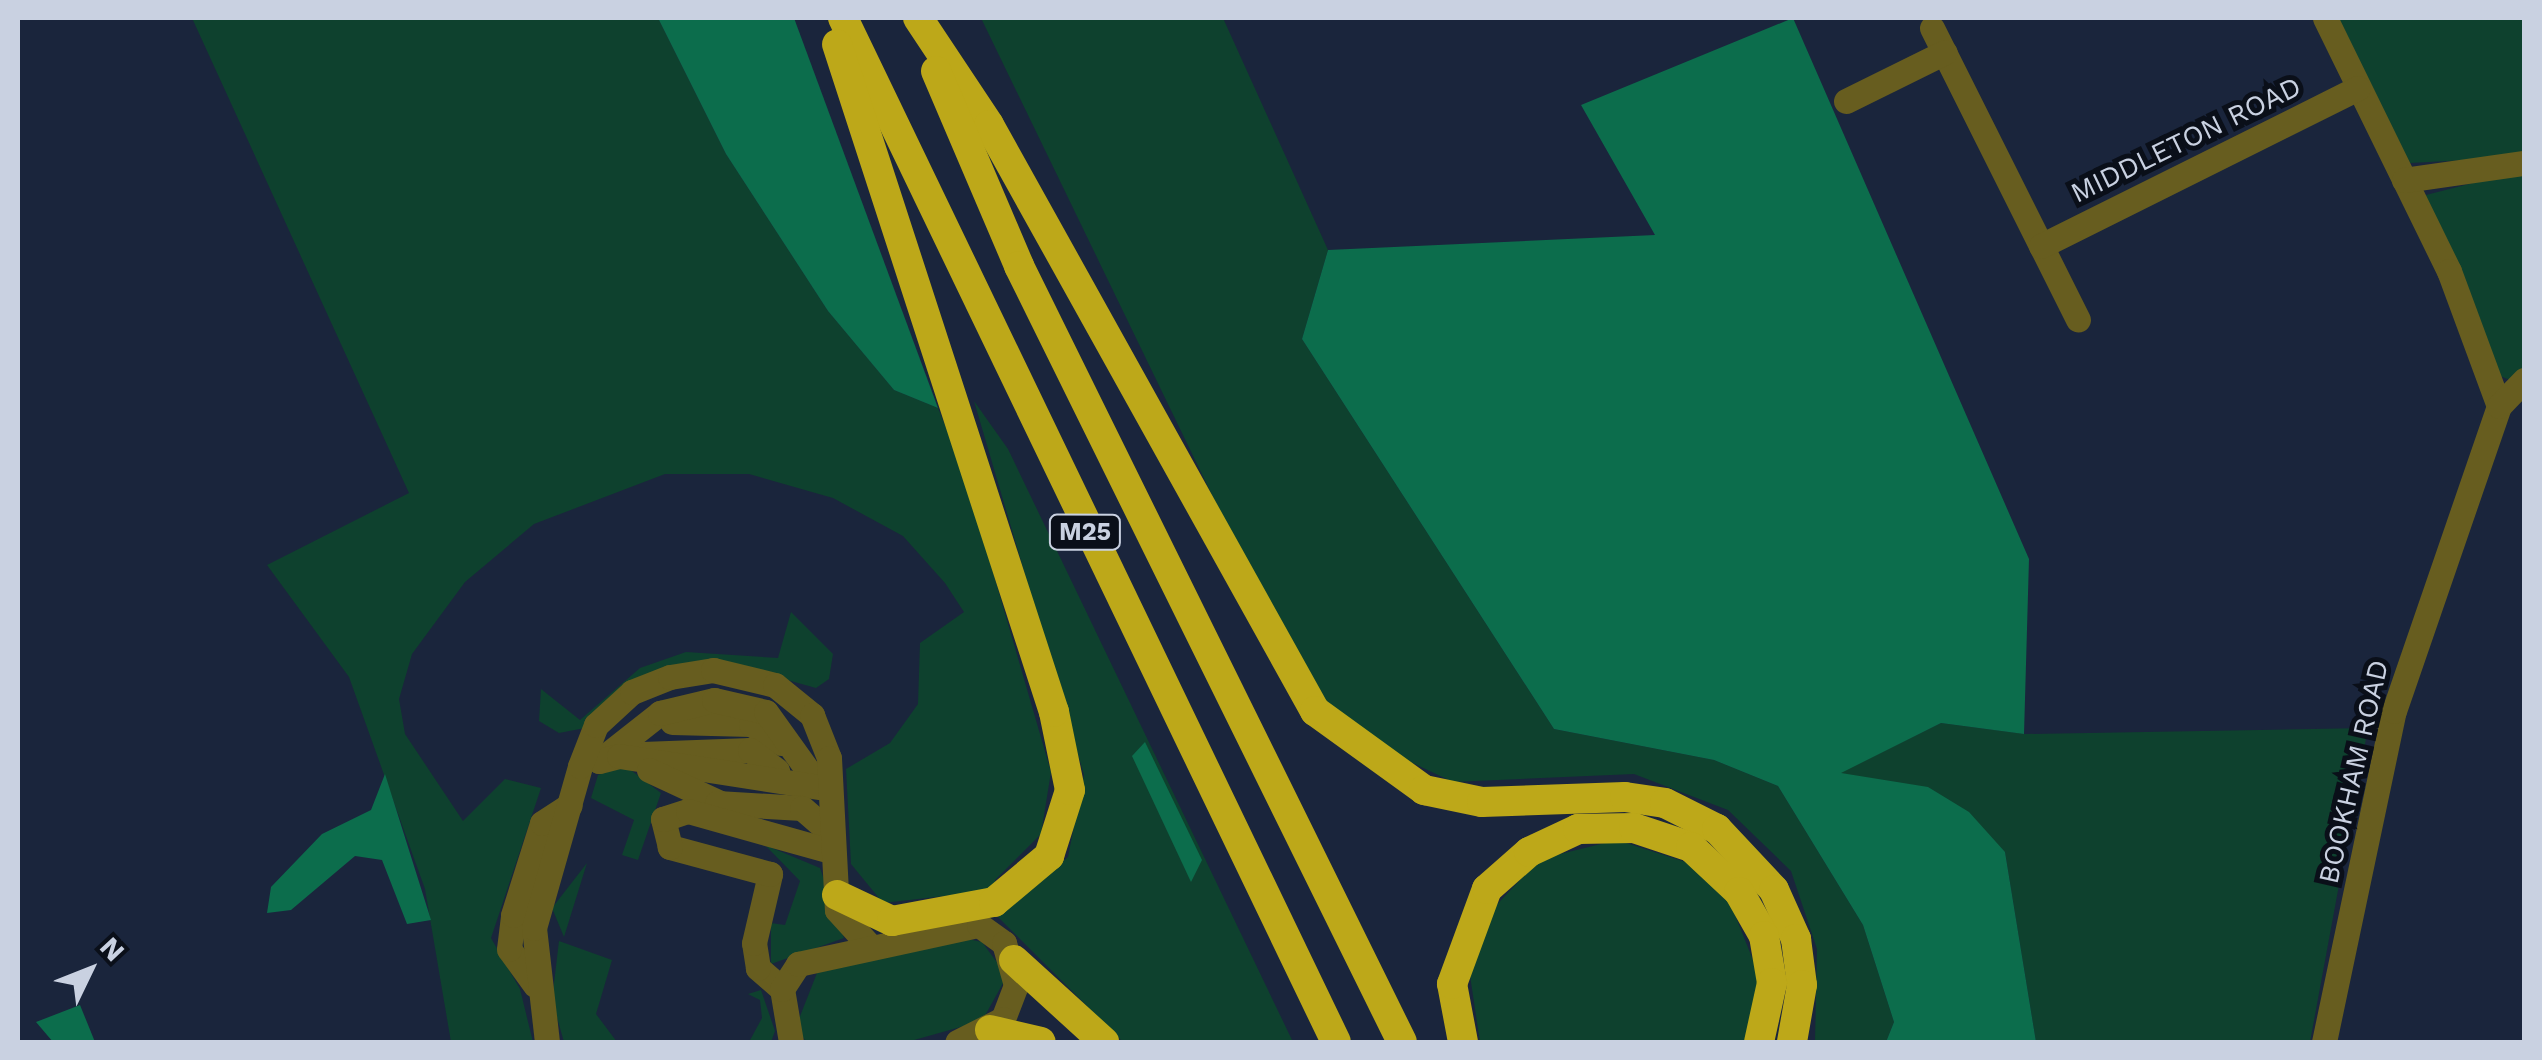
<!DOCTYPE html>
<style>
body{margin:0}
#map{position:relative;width:2542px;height:1060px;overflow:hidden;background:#1a253c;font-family:"Work Sans",sans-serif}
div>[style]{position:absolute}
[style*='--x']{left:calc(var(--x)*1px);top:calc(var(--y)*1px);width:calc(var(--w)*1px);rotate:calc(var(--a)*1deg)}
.green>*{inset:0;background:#0e412e}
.forest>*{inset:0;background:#0c6d4c}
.minor>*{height:25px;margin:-12.5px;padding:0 12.5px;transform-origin:12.5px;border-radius:12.5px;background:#675d1f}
.highway>*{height:30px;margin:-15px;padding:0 15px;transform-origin:15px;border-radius:15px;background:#bda819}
span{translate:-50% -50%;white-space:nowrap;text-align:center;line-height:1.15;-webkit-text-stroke:10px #0a0f19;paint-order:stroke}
.shield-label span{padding:2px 8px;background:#0a0f19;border:2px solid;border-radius:8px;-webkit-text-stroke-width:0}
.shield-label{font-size:25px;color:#c9d1e1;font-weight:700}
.street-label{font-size:28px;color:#c9d1e1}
.frame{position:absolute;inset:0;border:20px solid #c9d1e1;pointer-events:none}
.north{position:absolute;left:40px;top:920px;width:100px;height:100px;-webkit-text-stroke:8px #0a0f19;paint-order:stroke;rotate:47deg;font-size:28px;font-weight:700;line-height:40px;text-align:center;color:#c9d1e1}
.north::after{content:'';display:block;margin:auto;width:35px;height:45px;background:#c9d1e1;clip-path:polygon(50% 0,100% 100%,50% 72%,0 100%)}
</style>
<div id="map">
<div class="green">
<i style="clip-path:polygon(192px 18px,658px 18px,726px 154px,828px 311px,894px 390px,938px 408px,964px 472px,1051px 772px,1041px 834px,995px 880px,997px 890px,883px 903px,851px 864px,846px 769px,890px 743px,918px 704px,920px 643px,964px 612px,945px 583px,903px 536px,833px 498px,749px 474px,665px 474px,534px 524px,465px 582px,412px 654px,399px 699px,405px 734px,463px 821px,505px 779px,541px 788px,491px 938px,520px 989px,533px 1042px,451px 1042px,425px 889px,349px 677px,267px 565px,409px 493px)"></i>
<i style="clip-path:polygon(981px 18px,1223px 18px,1328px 250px,1302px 339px,1554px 729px,1714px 760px,1778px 786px,1863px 925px,1894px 1022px,1886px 1042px,1815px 1042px,1817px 949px,1791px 871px,1728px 810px,1634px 774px,1453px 782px,1381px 748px,1326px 705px,1229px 530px)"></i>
<i style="clip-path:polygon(2333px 18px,2524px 18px,2524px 157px,2410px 163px)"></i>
<i style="clip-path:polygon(2524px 170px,2524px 368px,2510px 380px,2500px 376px,2422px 196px)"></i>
<i style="clip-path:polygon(974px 401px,1008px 449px,1293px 1042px,1123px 1042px,998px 917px,1068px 857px,1084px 775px)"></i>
<i style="clip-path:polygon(791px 612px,833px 654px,829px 679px,816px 688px,712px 659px,585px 728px,559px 733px,539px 721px,541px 689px,580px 720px,640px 668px,686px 652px,778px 658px)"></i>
<i style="clip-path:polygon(1941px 723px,2025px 734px,2368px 728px,2310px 1042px,2036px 1042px,2005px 852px,1839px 773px)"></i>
<i style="clip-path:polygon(624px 765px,661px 793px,638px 860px,622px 855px,634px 820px,591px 798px,598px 775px)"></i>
<i style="clip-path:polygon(1617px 840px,1695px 865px,1727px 895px,1759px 975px,1747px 1042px,1480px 1042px,1469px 969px,1486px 916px,1540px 859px)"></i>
<i style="clip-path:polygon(765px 845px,820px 868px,844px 938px,771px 964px,771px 923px,785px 925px,800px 881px)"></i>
<i style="clip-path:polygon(587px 863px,564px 937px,552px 908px)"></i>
<i style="clip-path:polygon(963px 938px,982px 942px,1007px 976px,982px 1021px,907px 1042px,807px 1042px,795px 1029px,817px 973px)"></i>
<i style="clip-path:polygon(559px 941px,612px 960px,596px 1014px,617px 1042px,564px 1042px,552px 1000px)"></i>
<i style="clip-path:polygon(761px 990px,775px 1031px,771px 1042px,749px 1042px,762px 1018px,760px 1000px,748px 994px)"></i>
</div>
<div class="forest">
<i style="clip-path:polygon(658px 18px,794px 18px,938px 408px,894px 390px,828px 311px,726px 154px)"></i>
<i style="clip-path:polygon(1793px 18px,2029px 559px,2024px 734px,1941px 723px,1841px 773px,1928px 787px,1969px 812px,2005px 852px,2036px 1042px,1886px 1042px,1894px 1022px,1863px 925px,1778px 786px,1714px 760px,1554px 729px,1302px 339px,1328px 250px,1655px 235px,1581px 105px)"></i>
<i style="clip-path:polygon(1145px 742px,1202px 860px,1191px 882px,1132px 756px)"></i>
<i style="clip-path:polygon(385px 774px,431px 920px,407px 924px,382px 860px,355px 856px,291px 910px,267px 913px,271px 887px,322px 834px,371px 810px)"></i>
<i style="clip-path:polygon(80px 1005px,95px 1042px,53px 1042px,36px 1022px)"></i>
</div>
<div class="minor">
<i style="--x:2325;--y:18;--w:282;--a:63.9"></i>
<i style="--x:2449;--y:271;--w:144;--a:69.7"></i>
<i style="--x:1932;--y:28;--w:326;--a:63.4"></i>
<i style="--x:1846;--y:101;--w:110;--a:-26.3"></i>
<i style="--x:2404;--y:180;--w:121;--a:-8.1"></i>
<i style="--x:2041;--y:246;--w:354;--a:-26.5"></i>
<i style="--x:672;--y:722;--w:79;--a:1.5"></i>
<i style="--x:751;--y:724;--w:36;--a:32"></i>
<i style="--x:642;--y:754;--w:108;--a:-2.1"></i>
<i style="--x:750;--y:750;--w:34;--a:37"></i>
<i style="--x:599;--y:761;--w:78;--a:-38.2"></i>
<i style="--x:660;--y:713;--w:56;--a:-13.5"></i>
<i style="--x:714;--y:700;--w:53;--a:13"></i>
<i style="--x:766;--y:712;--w:91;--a:54.4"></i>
<i style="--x:599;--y:761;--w:21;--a:-14"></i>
<i style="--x:619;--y:756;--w:203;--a:8.8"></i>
<i style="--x:649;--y:770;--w:90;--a:24.9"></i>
<i style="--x:717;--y:803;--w:85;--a:3.4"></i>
<i style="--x:802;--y:808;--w:37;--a:41"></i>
<i style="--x:535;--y:985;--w:44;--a:-125.8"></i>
<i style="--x:509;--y:949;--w:34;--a:-83"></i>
<i style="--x:513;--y:915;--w:96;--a:-72.5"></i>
<i style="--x:542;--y:823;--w:33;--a:-33"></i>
<i style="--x:782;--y:989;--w:32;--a:-139"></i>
<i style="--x:758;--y:968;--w:25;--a:-99"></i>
<i style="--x:754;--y:943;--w:71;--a:-76.9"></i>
<i style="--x:770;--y:874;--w:104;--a:-164.9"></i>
<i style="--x:670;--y:847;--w:29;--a:-104"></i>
<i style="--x:663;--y:819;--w:26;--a:-18"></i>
<i style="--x:688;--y:811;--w:148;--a:15.7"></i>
<i style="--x:547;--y:1042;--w:115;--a:-96.5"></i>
<i style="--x:534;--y:928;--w:168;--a:-74.1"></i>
<i style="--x:580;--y:766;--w:44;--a:-68.7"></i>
<i style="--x:596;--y:725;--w:49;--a:-42.5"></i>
<i style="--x:632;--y:692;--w:41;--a:-21.5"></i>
<i style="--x:670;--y:677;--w:44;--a:-9.2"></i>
<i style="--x:713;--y:670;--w:64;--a:13.6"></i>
<i style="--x:775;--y:685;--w:48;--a:39"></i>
<i style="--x:812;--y:715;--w:46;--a:68.4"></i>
<i style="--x:829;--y:758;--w:152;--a:87"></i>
<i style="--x:837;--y:910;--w:47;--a:47.6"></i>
<i style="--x:791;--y:1042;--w:54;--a:-99.6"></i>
<i style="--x:782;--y:989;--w:30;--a:-57"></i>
<i style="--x:798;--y:964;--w:185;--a:-12.2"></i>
<i style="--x:979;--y:925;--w:31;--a:36"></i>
<i style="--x:1004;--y:943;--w:44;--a:74.1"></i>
<i style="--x:1016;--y:985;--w:36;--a:111"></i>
<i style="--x:1003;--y:1019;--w:51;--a:153.4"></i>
<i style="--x:2324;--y:1042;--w:338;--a:-78.1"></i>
<i style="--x:2394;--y:711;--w:323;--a:-71"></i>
<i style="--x:2499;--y:406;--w:36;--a:-46"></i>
</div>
<div class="highway">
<i style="--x:843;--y:18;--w:1136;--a:64.29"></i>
<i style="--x:918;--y:18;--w:128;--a:56.4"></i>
<i style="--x:989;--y:125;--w:671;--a:60.91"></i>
<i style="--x:1315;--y:711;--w:135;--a:35.9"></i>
<i style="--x:1424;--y:790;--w:59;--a:11.7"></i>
<i style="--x:1482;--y:802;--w:143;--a:-2"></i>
<i style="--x:1625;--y:797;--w:40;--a:8.5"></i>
<i style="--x:1665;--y:803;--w:58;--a:26.6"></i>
<i style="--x:1717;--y:829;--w:83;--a:46.9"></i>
<i style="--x:1774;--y:890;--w:54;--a:65.8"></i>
<i style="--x:1796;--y:939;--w:46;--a:82.6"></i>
<i style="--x:1802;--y:985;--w:58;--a:100"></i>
<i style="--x:936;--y:71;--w:212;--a:66.9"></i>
<i style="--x:1019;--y:266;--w:865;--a:63.73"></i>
<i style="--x:837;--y:895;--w:61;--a:25.3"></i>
<i style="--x:892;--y:921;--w:104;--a:-10.6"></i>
<i style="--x:994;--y:902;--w:72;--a:-39.9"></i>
<i style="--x:1049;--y:856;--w:69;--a:-72.3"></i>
<i style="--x:1070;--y:790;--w:80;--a:-101.6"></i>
<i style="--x:1054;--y:712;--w:702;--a:-108"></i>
<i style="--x:1014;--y:960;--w:122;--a:42.3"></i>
<i style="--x:990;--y:1030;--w:52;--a:13.2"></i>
<i style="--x:1463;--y:1042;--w:59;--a:-100.7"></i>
<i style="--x:1452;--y:984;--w:101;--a:-69.8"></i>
<i style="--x:1487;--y:889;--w:56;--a:-41.4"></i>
<i style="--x:1529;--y:852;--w:54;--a:-25.1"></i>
<i style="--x:1578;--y:829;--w:56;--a:-1"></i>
<i style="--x:1634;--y:828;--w:60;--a:18.4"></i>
<i style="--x:1691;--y:847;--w:66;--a:43.2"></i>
<i style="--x:1739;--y:892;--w:51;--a:60.4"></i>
<i style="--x:1764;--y:936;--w:48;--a:80.3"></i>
<i style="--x:1772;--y:983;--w:60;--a:102.4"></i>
</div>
<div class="shield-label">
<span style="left:1085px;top:532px">M25</span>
</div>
<div class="street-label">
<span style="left:2186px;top:140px;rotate:-26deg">MIDDLETON ROAD</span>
<span style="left:2354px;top:772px;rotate:-77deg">BOOKHAM ROAD</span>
</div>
<div class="frame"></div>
<div class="north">N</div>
</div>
